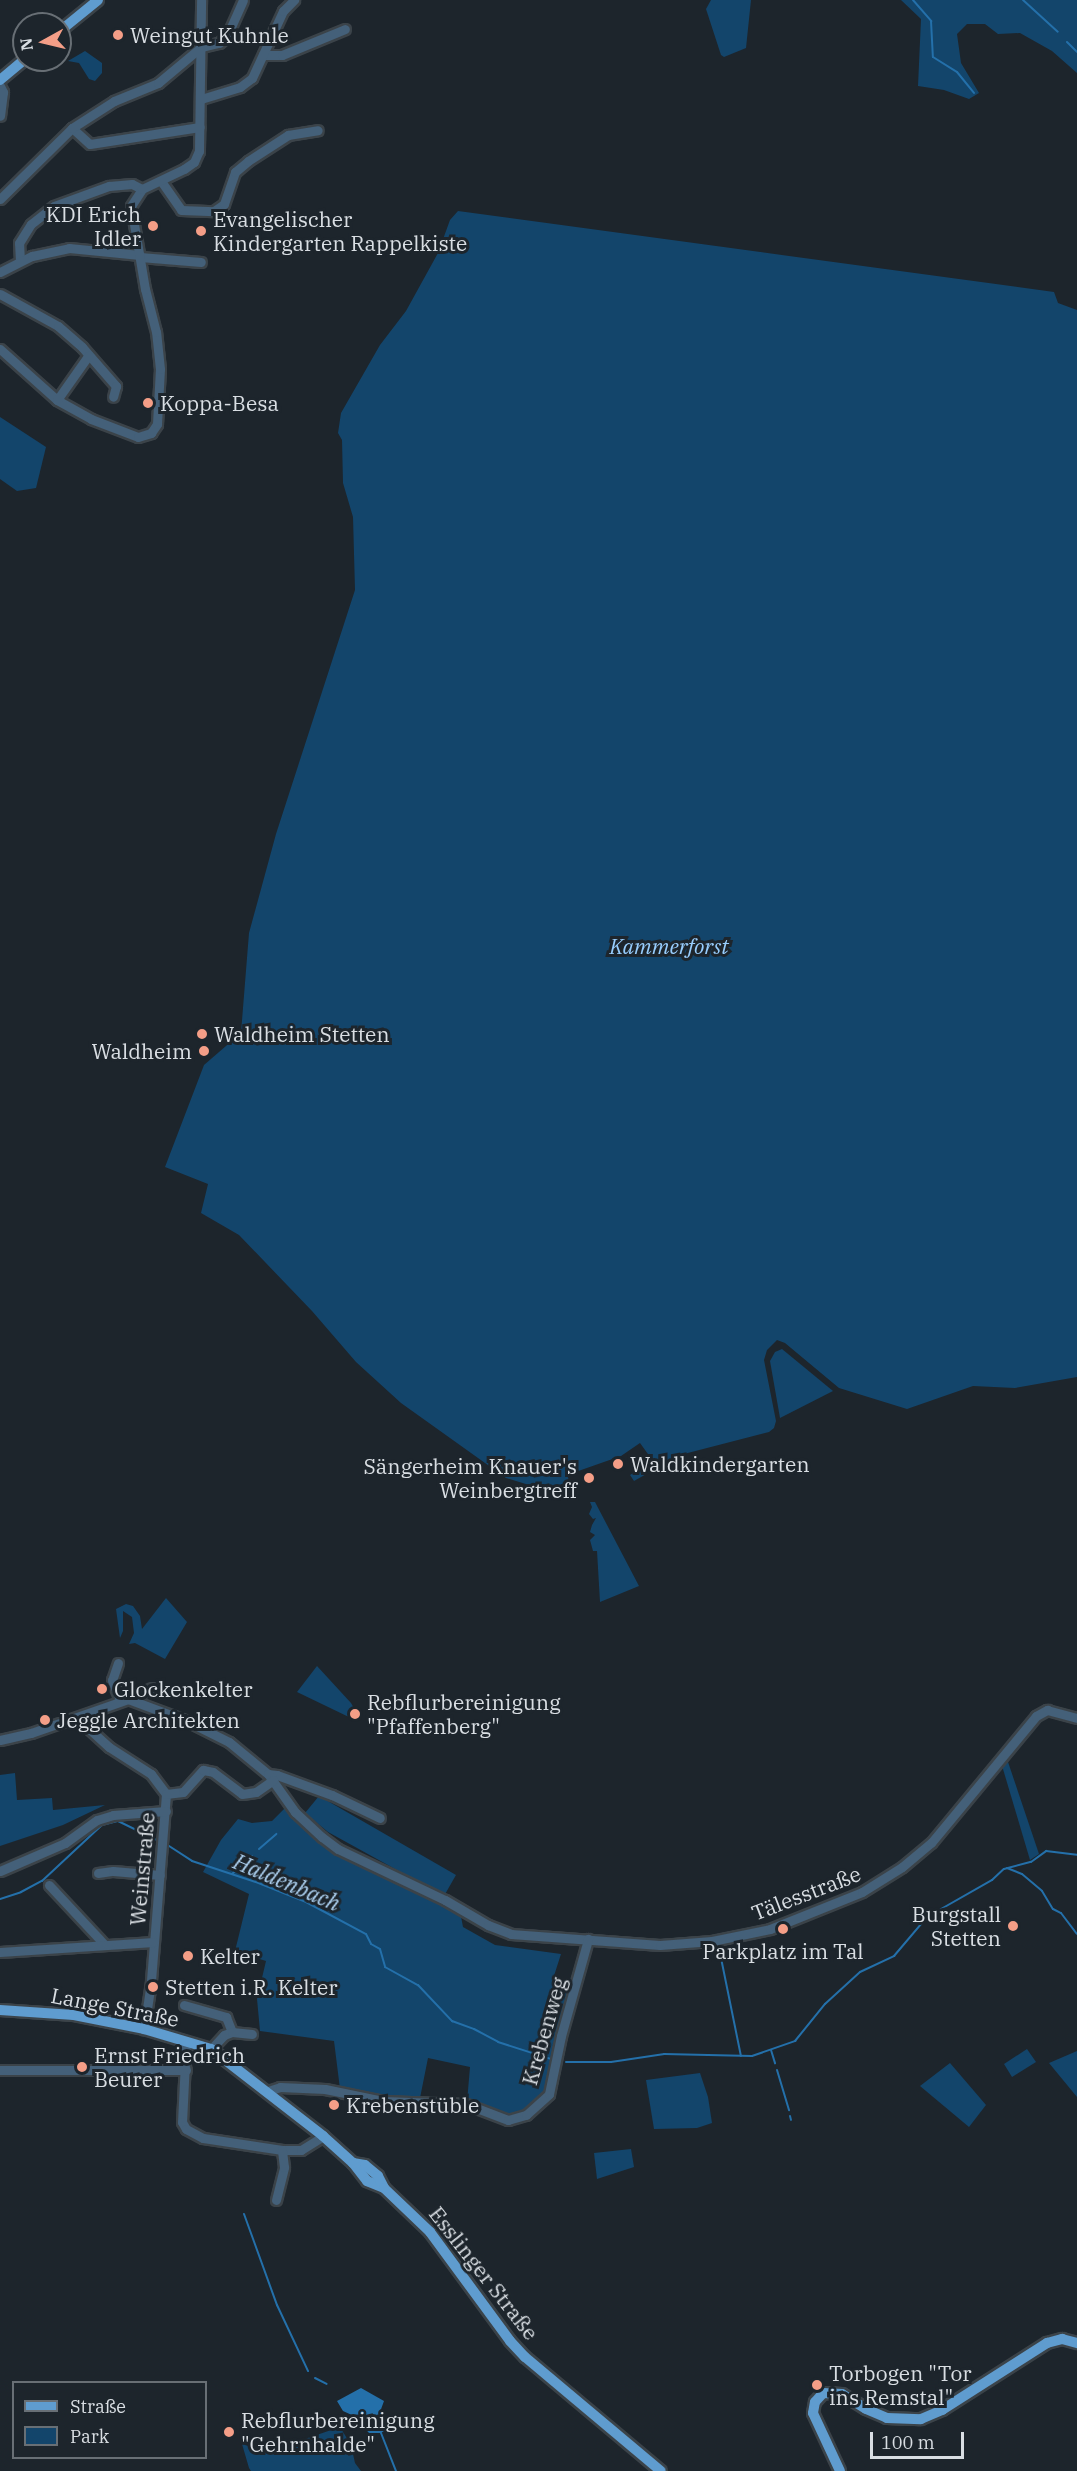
<!DOCTYPE html>
<meta charset="utf-8">
<style>
body{margin:0}
#map{position:relative;width:1077px;height:2471px;overflow:hidden;background:#1d252c;font-family:"IBM Plex Serif",serif}
div>[style]{position:absolute}
[style*='--x']{left:calc(var(--x)*1px);top:calc(var(--y)*1px);width:calc(var(--w)*1px);rotate:calc(var(--a)*1deg)}
.green>*{inset:0;background:#13456b}
.water>*{inset:0;background:#2470aa}
.stream>*{height:2px;margin:-1px;padding:0 1px;transform-origin:1px;border-radius:1px;background:#2470aa}
.roads{filter:drop-shadow(2px 0 #3b4349) drop-shadow(-2px 0 #3b4349) drop-shadow(0 2px #3b4349) drop-shadow(0 -2px #3b4349)}
.minor>*{height:9px;margin:-4.5px;padding:0 4.5px;transform-origin:4.5px;border-radius:4.5px;background:#446079}
.major>*{height:10px;margin:-5px;padding:0 5px;transform-origin:5px;border-radius:5px;background:#5f9ccf}
.dots>*{width:16px;height:16px;translate:-50% -50%;box-sizing:border-box;border:3px solid #1d252c;border-radius:50%}
span{translate:-50% -50%;white-space:nowrap;text-align:center;line-height:1.15;-webkit-text-stroke:6px #1d252c;paint-order:stroke}
.poi-label{font-size:21px;color:#d9dee3}
.left{translate:0 -50%;text-align:left}
.right{translate:-100% -50%;text-align:right}
.park-label{font-size:21px;color:#97cdfd;font-style:italic}
.street-label{font-size:21px;color:#d9dee3}
.water-label{font-size:22px;color:#acd0f0;font-style:italic}
.legend{position:absolute;left:12px;top:2381px;width:195px;height:78px;box-sizing:border-box;background:#1d252c;border:2px solid #686f75;margin:0;padding:8px 10px;list-style:none;font-size:18px;color:#d9dee3}
.legend li{display:flex;align-items:center;gap:12px;height:30px}
.legend b{width:30px;border:2px solid #686f75}
.north{position:absolute;left:12px;top:12px;width:60px;height:60px;box-sizing:border-box;background:#1d252c;border:2px solid #686f75;border-radius:50%;rotate:262deg;font-size:16px;font-weight:700;line-height:24px;text-align:center;color:#d9dee3}
.north::after{content:'';display:block;margin:auto;width:21px;height:27px;background:#f49e87;clip-path:polygon(50% 0,100% 100%,50% 72%,0 100%)}
.scale{position:absolute;left:870px;top:2432px;width:94px;height:27px;box-sizing:border-box;border:3px solid #d9dee3;border-top:0;padding-left:8px;font-size:18px;line-height:21px;white-space:nowrap;color:#d9dee3;-webkit-text-stroke:4px #1d252c;paint-order:stroke}
</style>
<div id="map">
<div class="green">
<i style="clip-path:polygon(711px 0,751px 0,746px 48px,724px 57px,721px 55px,706px 9px)"></i>
<i style="clip-path:polygon(901px 0,1077px 0,1077px 73px,1052px 51px,1020px 33px,998px 34px,985px 24px,967px 24px,957px 34px,961px 63px,979px 93px,969px 99px,944px 90px,918px 86px,921px 19px)"></i>
<i style="clip-path:polygon(85px 51px,102px 63px,102px 73px,95px 81px,89px 79px,79px 63px,68px 61px)"></i>
<i style="clip-path:polygon(458px 211px,1054px 292px,1058px 303px,1077px 310px,1077px 1377px,1015px 1388px,973px 1386px,907px 1409px,839px 1388px,785px 1343px,777px 1340px,767px 1350px,764px 1360px,776px 1421px,774px 1428px,769px 1432px,680px 1455px,634px 1481px,630px 1475px,653px 1461px,640px 1443px,621px 1456px,567px 1475px,572px 1488px,568px 1493px,555px 1493px,506px 1478px,401px 1403px,356px 1362px,312px 1311px,239px 1235px,201px 1213px,208px 1184px,165px 1167px,204px 1065px,241px 1033px,249px 933px,276px 834px,355px 590px,353px 517px,343px 483px,342px 440px,338px 433px,341px 413px,380px 345px,406px 311px,438px 253px,450px 220px)"></i>
<i style="clip-path:polygon(0 417px,46px 447px,36px 488px,17px 491px,0 479px)"></i>
<i style="clip-path:polygon(782px 1349px,833px 1391px,780px 1418px,770px 1361px,775px 1352px)"></i>
<i style="clip-path:polygon(590px 1502px,595px 1502px,639px 1586px,600px 1602px,597px 1551px,593px 1551px,590px 1540px,595px 1535px,590px 1532px,592px 1525px,596px 1518px,593px 1519px,589px 1514px,592px 1507px)"></i>
<i style="clip-path:polygon(166px 1598px,187px 1622px,165px 1659px,135px 1643px,129px 1644px,134px 1633px,132px 1617px,123px 1611px,123px 1631px,120px 1638px,116px 1609px,126px 1604px,133px 1606px,140px 1616px,142px 1629px)"></i>
<i style="clip-path:polygon(317px 1666px,351px 1703px,359px 1717px,353px 1719px,297px 1692px)"></i>
<i style="clip-path:polygon(1005px 1753px,1039px 1854px,1030px 1860px,1000px 1759px)"></i>
<i style="clip-path:polygon(15px 1773px,17px 1800px,52px 1798px,53px 1810px,105px 1805px,63px 1825px,0 1846px,0 1775px)"></i>
<i style="clip-path:polygon(319px 1796px,456px 1875px,444px 1896px,328px 1832px,305px 1813px)"></i>
<i style="clip-path:polygon(287px 1806px,308px 1829px,341px 1857px,379px 1871px,460px 1911px,463px 1927px,495px 1945px,561px 1954px,552px 1982px,572px 1987px,546px 2093px,524px 2112px,509px 2115px,467px 2102px,470px 2067px,428px 2058px,420px 2098px,376px 2096px,340px 2089px,334px 2041px,260px 2031px,257px 1999px,266px 1961px,235px 1951px,249px 1894px,203px 1872px,221px 1840px,238px 1819px,252px 1823px,272px 1821px)"></i>
<i style="clip-path:polygon(1027px 2049px,1036px 2062px,1012px 2077px,1004px 2064px)"></i>
<i style="clip-path:polygon(1077px 2051px,1077px 2097px,1049px 2063px)"></i>
<i style="clip-path:polygon(950px 2063px,986px 2105px,969px 2127px,920px 2086px)"></i>
<i style="clip-path:polygon(700px 2073px,708px 2097px,712px 2123px,697px 2128px,654px 2129px,646px 2080px)"></i>
<i style="clip-path:polygon(631px 2149px,634px 2167px,597px 2179px,594px 2153px)"></i>
<i style="clip-path:polygon(340px 2427px,351px 2445px,355px 2463px,361px 2471px,251px 2471px,249px 2468px,242px 2444px,267px 2452px)"></i>
</div>
<div class="water">
<i style="clip-path:polygon(361px 2388px,384px 2401px,380px 2412px,388px 2421px,387px 2429px,381px 2433px,369px 2433px,354px 2416px,343px 2411px,337px 2401px)"></i>
</div>
<div class="stream">
<i style="--x:913;--y:0;--w:28;--a:49"></i>
<i style="--x:931;--y:21;--w:36;--a:87"></i>
<i style="--x:933;--y:57;--w:28;--a:32"></i>
<i style="--x:957;--y:72;--w:27;--a:51"></i>
<i style="--x:1023;--y:0;--w:47;--a:42.4"></i>
<i style="--x:1067;--y:42;--w:14;--a:45"></i>
<i style="--x:166;--y:1844;--w:31;--a:33"></i>
<i style="--x:192;--y:1861;--w:67;--a:18.2"></i>
<i style="--x:256;--y:1882;--w:54;--a:21.8"></i>
<i style="--x:306;--y:1902;--w:68;--a:28.1"></i>
<i style="--x:366;--y:1934;--w:11;--a:63"></i>
<i style="--x:371;--y:1944;--w:10;--a:29"></i>
<i style="--x:380;--y:1949;--w:19;--a:74"></i>
<i style="--x:385;--y:1967;--w:38;--a:29"></i>
<i style="--x:418;--y:1985;--w:50;--a:46.6"></i>
<i style="--x:452;--y:2021;--w:23;--a:20"></i>
<i style="--x:474;--y:2029;--w:27;--a:28"></i>
<i style="--x:498;--y:2042;--w:56;--a:17.8"></i>
<i style="--x:259;--y:1849;--w:23;--a:-41"></i>
<i style="--x:1007;--y:1868;--w:16;--a:22"></i>
<i style="--x:1022;--y:1874;--w:26;--a:40"></i>
<i style="--x:1042;--y:1891;--w:21;--a:59"></i>
<i style="--x:1053;--y:1909;--w:9;--a:27"></i>
<i style="--x:1061;--y:1913;--w:26;--a:53"></i>
<i style="--x:232;--y:1874;--w:27;--a:-42"></i>
<i style="--x:0;--y:1899;--w:22;--a:-18"></i>
<i style="--x:21;--y:1892;--w:24;--a:-28"></i>
<i style="--x:42;--y:1881;--w:82;--a:-43"></i>
<i style="--x:102;--y:1825;--w:16;--a:-14"></i>
<i style="--x:118;--y:1821;--w:48;--a:26"></i>
<i style="--x:713;--y:1946;--w:14;--a:56"></i>
<i style="--x:721;--y:1958;--w:100;--a:78.5"></i>
<i style="--x:771;--y:2050;--w:14;--a:73"></i>
<i style="--x:566;--y:2062;--w:45;--a:0"></i>
<i style="--x:611;--y:2062;--w:54;--a:-8.6"></i>
<i style="--x:664;--y:2054;--w:88;--a:1.3"></i>
<i style="--x:752;--y:2056;--w:46;--a:-19.2"></i>
<i style="--x:795;--y:2041;--w:48;--a:-51"></i>
<i style="--x:825;--y:2004;--w:47;--a:-42.4"></i>
<i style="--x:860;--y:1972;--w:38;--a:-25"></i>
<i style="--x:894;--y:1956;--w:51;--a:-49.8"></i>
<i style="--x:927;--y:1917;--w:75;--a:-29.6"></i>
<i style="--x:992;--y:1880;--w:16;--a:-43"></i>
<i style="--x:1004;--y:1869;--w:28;--a:-15"></i>
<i style="--x:1031;--y:1862;--w:19;--a:-36"></i>
<i style="--x:1046;--y:1851;--w:31;--a:7"></i>
<i style="--x:777;--y:2070;--w:42;--a:73.3"></i>
<i style="--x:790;--y:2116;--w:4;--a:76"></i>
<i style="--x:244;--y:2214;--w:97;--a:70.1"></i>
<i style="--x:277;--y:2305;--w:73;--a:64.8"></i>
<i style="--x:315;--y:2378;--w:13;--a:27"></i>
<i style="--x:381;--y:2433;--w:41;--a:68.5"></i>
</div>
<div class="roads">
<div class="minor">
<i style="--x:263;--y:55;--w:19;--a:0"></i>
<i style="--x:282;--y:55;--w:68;--a:-22.4"></i>
<i style="--x:0;--y:86;--w:7;--a:63"></i>
<i style="--x:3;--y:92;--w:24;--a:97"></i>
<i style="--x:201;--y:99;--w:41;--a:-17.1"></i>
<i style="--x:240;--y:87;--w:15;--a:-37"></i>
<i style="--x:252;--y:78;--w:74;--a:-65.2"></i>
<i style="--x:283;--y:11;--w:16;--a:-45"></i>
<i style="--x:72;--y:128;--w:24;--a:42"></i>
<i style="--x:90;--y:144;--w:111;--a:-8.8"></i>
<i style="--x:161;--y:181;--w:35;--a:55"></i>
<i style="--x:181;--y:210;--w:33;--a:2"></i>
<i style="--x:214;--y:211;--w:12;--a:-35"></i>
<i style="--x:224;--y:204;--w:34;--a:-71"></i>
<i style="--x:235;--y:172;--w:17;--a:-40"></i>
<i style="--x:248;--y:161;--w:48;--a:-33"></i>
<i style="--x:288;--y:135;--w:30;--a:-9"></i>
<i style="--x:0;--y:199;--w:101;--a:-44.6"></i>
<i style="--x:72;--y:128;--w:50;--a:-32.7"></i>
<i style="--x:114;--y:101;--w:48;--a:-22.2"></i>
<i style="--x:158;--y:83;--w:56;--a:-39.9"></i>
<i style="--x:201;--y:47;--w:18;--a:-13"></i>
<i style="--x:219;--y:43;--w:11;--a:-41"></i>
<i style="--x:227;--y:36;--w:39;--a:-66"></i>
<i style="--x:140;--y:257;--w:61;--a:4.7"></i>
<i style="--x:20;--y:261;--w:18;--a:-93"></i>
<i style="--x:19;--y:243;--w:22;--a:-58"></i>
<i style="--x:31;--y:224;--w:29;--a:-38"></i>
<i style="--x:54;--y:206;--w:59;--a:-20"></i>
<i style="--x:109;--y:186;--w:23;--a:-5"></i>
<i style="--x:132;--y:184;--w:11;--a:27"></i>
<i style="--x:0;--y:272;--w:36;--a:-27"></i>
<i style="--x:32;--y:256;--w:38;--a:-12"></i>
<i style="--x:69;--y:248;--w:71;--a:5.6"></i>
<i style="--x:0;--y:294;--w:66;--a:28.9"></i>
<i style="--x:58;--y:326;--w:32;--a:41"></i>
<i style="--x:82;--y:347;--w:52;--a:48.9"></i>
<i style="--x:116;--y:386;--w:11;--a:105"></i>
<i style="--x:0;--y:349;--w:76;--a:41.8"></i>
<i style="--x:57;--y:400;--w:39;--a:29"></i>
<i style="--x:91;--y:419;--w:50;--a:21"></i>
<i style="--x:138;--y:437;--w:14;--a:-17"></i>
<i style="--x:151;--y:433;--w:11;--a:-56"></i>
<i style="--x:157;--y:424;--w:55;--a:-86.9"></i>
<i style="--x:160;--y:369;--w:37;--a:-96"></i>
<i style="--x:156;--y:332;--w:44;--a:-104.3"></i>
<i style="--x:145;--y:289;--w:84;--a:-99.6"></i>
<i style="--x:131;--y:206;--w:20;--a:-57"></i>
<i style="--x:142;--y:189;--w:47;--a:-25.5"></i>
<i style="--x:184;--y:169;--w:12;--a:-35"></i>
<i style="--x:194;--y:162;--w:12;--a:-66"></i>
<i style="--x:199;--y:151;--w:151;--a:-89.2"></i>
<i style="--x:57;--y:400;--w:54;--a:-54.8"></i>
<i style="--x:118;--y:1663;--w:18;--a:109"></i>
<i style="--x:112;--y:1680;--w:22;--a:68"></i>
<i style="--x:128;--y:1699;--w:26;--a:-25"></i>
<i style="--x:77;--y:1718;--w:43;--a:42.2"></i>
<i style="--x:109;--y:1747;--w:50;--a:32.7"></i>
<i style="--x:151;--y:1774;--w:25;--a:53"></i>
<i style="--x:166;--y:1794;--w:189;--a:94.6"></i>
<i style="--x:151;--y:1982;--w:48;--a:98.5"></i>
<i style="--x:0;--y:1740;--w:32;--a:-13"></i>
<i style="--x:31;--y:1733;--w:103;--a:-19.3"></i>
<i style="--x:128;--y:1699;--w:63;--a:20.4"></i>
<i style="--x:187;--y:1721;--w:47;--a:26.6"></i>
<i style="--x:229;--y:1742;--w:50;--a:39.4"></i>
<i style="--x:268;--y:1774;--w:47;--a:54.6"></i>
<i style="--x:295;--y:1812;--w:37;--a:43"></i>
<i style="--x:322;--y:1837;--w:20;--a:37"></i>
<i style="--x:338;--y:1849;--w:119;--a:25.5"></i>
<i style="--x:445;--y:1900;--w:50;--a:30.2"></i>
<i style="--x:488;--y:1925;--w:25;--a:21"></i>
<i style="--x:511;--y:1934;--w:149;--a:4.2"></i>
<i style="--x:660;--y:1945;--w:52;--a:-4.4"></i>
<i style="--x:712;--y:1941;--w:59;--a:-11.7"></i>
<i style="--x:770;--y:1929;--w:99;--a:-21.9"></i>
<i style="--x:862;--y:1892;--w:47;--a:-32"></i>
<i style="--x:902;--y:1867;--w:38;--a:-40"></i>
<i style="--x:931;--y:1843;--w:165;--a:-50.4"></i>
<i style="--x:1036;--y:1716;--w:13;--a:-29"></i>
<i style="--x:1047;--y:1710;--w:31;--a:15"></i>
<i style="--x:268;--y:1774;--w:9;--a:6"></i>
<i style="--x:277;--y:1775;--w:59;--a:20"></i>
<i style="--x:332;--y:1795;--w:53;--a:25.6"></i>
<i style="--x:166;--y:1794;--w:17;--a:-7"></i>
<i style="--x:183;--y:1792;--w:30;--a:-48"></i>
<i style="--x:203;--y:1770;--w:10;--a:11"></i>
<i style="--x:213;--y:1772;--w:36;--a:37"></i>
<i style="--x:242;--y:1794;--w:14;--a:-8"></i>
<i style="--x:256;--y:1792;--w:21;--a:-35"></i>
<i style="--x:0;--y:1871;--w:71;--a:-23.3"></i>
<i style="--x:65;--y:1843;--w:39;--a:-36"></i>
<i style="--x:97;--y:1820;--w:17;--a:-17"></i>
<i style="--x:113;--y:1815;--w:53;--a:-4.3"></i>
<i style="--x:98;--y:1873;--w:15;--a:-8"></i>
<i style="--x:113;--y:1871;--w:47;--a:4.9"></i>
<i style="--x:49;--y:1885;--w:81;--a:47"></i>
<i style="--x:0;--y:1952;--w:154;--a:-3.7"></i>
<i style="--x:184;--y:2005;--w:44;--a:15.9"></i>
<i style="--x:226;--y:2017;--w:16;--a:68"></i>
<i style="--x:186;--y:2041;--w:81;--a:92.8"></i>
<i style="--x:182;--y:2122;--w:8;--a:60"></i>
<i style="--x:186;--y:2129;--w:19;--a:28"></i>
<i style="--x:203;--y:2138;--w:80;--a:8.6"></i>
<i style="--x:282;--y:2150;--w:19;--a:0"></i>
<i style="--x:301;--y:2150;--w:26;--a:-32"></i>
<i style="--x:211;--y:2049;--w:19;--a:-47"></i>
<i style="--x:224;--y:2035;--w:9;--a:-21"></i>
<i style="--x:232;--y:2032;--w:20;--a:6"></i>
<i style="--x:0;--y:2070;--w:186;--a:0"></i>
<i style="--x:268;--y:2091;--w:13;--a:-18"></i>
<i style="--x:280;--y:2087;--w:45;--a:2.5"></i>
<i style="--x:325;--y:2089;--w:59;--a:11.7"></i>
<i style="--x:383;--y:2101;--w:83;--a:2.1"></i>
<i style="--x:466;--y:2104;--w:45;--a:20.9"></i>
<i style="--x:508;--y:2120;--w:19;--a:-16"></i>
<i style="--x:526;--y:2115;--w:31;--a:-42"></i>
<i style="--x:549;--y:2094;--w:59;--a:-78.3"></i>
<i style="--x:561;--y:2036;--w:101;--a:-74.4"></i>
<i style="--x:276;--y:2200;--w:34;--a:-76"></i>
<i style="--x:284;--y:2167;--w:17;--a:-97"></i>
</div>
<div class="major">
<i style="--x:60;--y:31;--w:49;--a:-39.2"></i>
<i style="--x:0;--y:80;--w:31;--a:-40"></i>
<i style="--x:0;--y:2010;--w:74;--a:3.9"></i>
<i style="--x:74;--y:2015;--w:71;--a:11.3"></i>
<i style="--x:144;--y:2029;--w:70;--a:16.6"></i>
<i style="--x:211;--y:2049;--w:142;--a:37.8"></i>
<i style="--x:323;--y:2136;--w:40;--a:42"></i>
<i style="--x:353;--y:2163;--w:23;--a:52"></i>
<i style="--x:367;--y:2181;--w:18;--a:22"></i>
<i style="--x:353;--y:2163;--w:12;--a:9"></i>
<i style="--x:365;--y:2165;--w:17;--a:40"></i>
<i style="--x:378;--y:2176;--w:13;--a:63"></i>
<i style="--x:384;--y:2188;--w:64;--a:43.7"></i>
<i style="--x:430;--y:2232;--w:135;--a:53.7"></i>
<i style="--x:510;--y:2341;--w:22;--a:47"></i>
<i style="--x:525;--y:2357;--w:177;--a:40"></i>
<i style="--x:840;--y:2471;--w:64;--a:-115"></i>
<i style="--x:813;--y:2413;--w:11;--a:-80"></i>
<i style="--x:815;--y:2402;--w:12;--a:-48"></i>
<i style="--x:823;--y:2393;--w:19;--a:3"></i>
<i style="--x:842;--y:2394;--w:28;--a:32"></i>
<i style="--x:866;--y:2409;--w:23;--a:23"></i>
<i style="--x:887;--y:2418;--w:34;--a:2"></i>
<i style="--x:921;--y:2419;--w:23;--a:-23"></i>
<i style="--x:942;--y:2410;--w:125;--a:-32.5"></i>
<i style="--x:1047;--y:2343;--w:16;--a:-15"></i>
<i style="--x:1062;--y:2339;--w:16;--a:15"></i>
</div>
</div>
<div class="dots">
<i style="left:118px;top:35px;background:#f49e87"></i>
<i style="left:153px;top:226px;background:#f49e87"></i>
<i style="left:201px;top:231px;background:#f49e87"></i>
<i style="left:148px;top:403px;background:#f49e87"></i>
<i style="left:202px;top:1034px;background:#f49e87"></i>
<i style="left:204px;top:1051px;background:#f49e87"></i>
<i style="left:618px;top:1464px;background:#f49e87"></i>
<i style="left:589px;top:1478px;background:#f49e87"></i>
<i style="left:102px;top:1689px;background:#f49e87"></i>
<i style="left:355px;top:1714px;background:#f49e87"></i>
<i style="left:45px;top:1720px;background:#f49e87"></i>
<i style="left:1013px;top:1926px;background:#f49e87"></i>
<i style="left:783px;top:1929px;background:#f49e87"></i>
<i style="left:188px;top:1956px;background:#f49e87"></i>
<i style="left:153px;top:1987px;background:#f49e87"></i>
<i style="left:82px;top:2067px;background:#f49e87"></i>
<i style="left:334px;top:2105px;background:#f49e87"></i>
<i style="left:817px;top:2385px;background:#f49e87"></i>
<i style="left:229px;top:2432px;background:#f49e87"></i>
</div>
<div class="poi-label">
<span class="left" style="left:130px;top:35px">Weingut Kuhnle</span>
<span class="right" style="left:141px;top:226px">KDI Erich<br>Idler</span>
<span class="left" style="left:213px;top:231px">Evangelischer<br>Kindergarten Rappelkiste</span>
<span class="left" style="left:160px;top:403px">Koppa-Besa</span>
<span class="left" style="left:214px;top:1034px">Waldheim Stetten</span>
<span class="right" style="left:192px;top:1051px">Waldheim</span>
<span class="left" style="left:630px;top:1464px">Waldkindergarten</span>
<span class="right" style="left:577px;top:1478px">Sängerheim Knauer's<br>Weinbergtreff</span>
<span class="left" style="left:114px;top:1689px">Glockenkelter</span>
<span class="left" style="left:367px;top:1714px">Rebflurbereinigung<br>"Pfaffenberg"</span>
<span class="left" style="left:57px;top:1720px">Jeggle Architekten</span>
<span class="right" style="left:1001px;top:1926px">Burgstall<br>Stetten</span>
<span style="left:783px;top:1951px">Parkplatz im Tal</span>
<span class="left" style="left:200px;top:1956px">Kelter</span>
<span class="left" style="left:165px;top:1987px">Stetten i.R. Kelter</span>
<span class="left" style="left:94px;top:2067px">Ernst Friedrich<br>Beurer</span>
<span class="left" style="left:346px;top:2105px">Krebenstüble</span>
<span class="left" style="left:829px;top:2385px">Torbogen "Tor<br>ins Remstal"</span>
<span class="left" style="left:241px;top:2432px">Rebflurbereinigung<br>"Gehrnhalde"</span>
</div>
<div class="park-label">
<span style="left:669px;top:946px">Kammerforst</span>
</div>
<div class="street-label">
<span style="left:142px;top:1869px;rotate:-85deg">Weinstraße</span>
<span style="left:806px;top:1893px;rotate:-21deg">Tälesstraße</span>
<span style="left:115px;top:2007px;rotate:11deg">Lange Straße</span>
<span style="left:544px;top:2031px;rotate:-74deg">Krebenweg</span>
<span style="left:484px;top:2273px;rotate:52deg">Esslinger Straße</span>
</div>
<div class="water-label">
<span style="left:287px;top:1882px;rotate:23deg">Haldenbach</span>
</div>
<ul class="legend">
<li><b style="height:8px;background:#5f9ccf"></b>Straße</li>
<li><b style="height:16px;background:#13456b"></b>Park</li>
</ul>
<div class="north">N</div>
<div class="scale">100 m</div>
</div>
